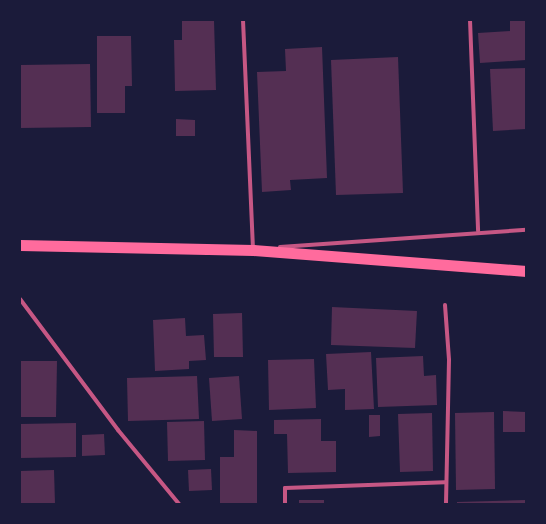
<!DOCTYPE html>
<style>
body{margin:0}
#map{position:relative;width:546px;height:524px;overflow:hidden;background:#1b1b3a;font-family:"Alegreya Sans",sans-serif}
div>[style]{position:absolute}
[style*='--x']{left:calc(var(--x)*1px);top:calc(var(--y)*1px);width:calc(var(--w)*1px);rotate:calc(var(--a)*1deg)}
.building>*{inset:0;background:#542f53}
.minor>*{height:4px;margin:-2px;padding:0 2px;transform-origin:2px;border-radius:2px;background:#c65784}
.trunk>*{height:11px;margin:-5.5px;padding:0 5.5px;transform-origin:5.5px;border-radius:5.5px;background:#ff6b9d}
span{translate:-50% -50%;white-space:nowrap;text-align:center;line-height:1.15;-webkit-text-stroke:4px #1b1b3a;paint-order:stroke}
.frame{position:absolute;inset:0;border:21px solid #1b1b3a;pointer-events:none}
</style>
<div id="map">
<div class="building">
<i style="clip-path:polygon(182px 20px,214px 20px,216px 90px,175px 91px,174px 40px,182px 40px)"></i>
<i style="clip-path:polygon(510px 20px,526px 20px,526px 60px,480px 63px,478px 33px,510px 31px)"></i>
<i style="clip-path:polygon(97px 36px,131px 36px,132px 86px,125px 86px,125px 113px,97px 113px)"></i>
<i style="clip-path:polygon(322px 47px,327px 178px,290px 180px,291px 190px,262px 192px,257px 72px,286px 71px,285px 49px)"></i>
<i style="clip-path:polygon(398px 57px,403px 193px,336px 195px,331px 60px)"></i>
<i style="clip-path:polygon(90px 64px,91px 127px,20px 128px,20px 65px)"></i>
<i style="clip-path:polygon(526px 68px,526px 129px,493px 131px,490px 69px)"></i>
<i style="clip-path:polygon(176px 119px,195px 120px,195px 136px,176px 136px)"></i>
<i style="clip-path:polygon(332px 307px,417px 311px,415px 348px,331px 345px)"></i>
<i style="clip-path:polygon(242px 313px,243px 357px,214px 357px,213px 314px)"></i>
<i style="clip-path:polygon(185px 318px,186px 336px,204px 335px,206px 360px,189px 361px,189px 369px,155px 371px,153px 320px)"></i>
<i style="clip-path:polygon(371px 352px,374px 409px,345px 410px,345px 389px,328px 390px,326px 354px)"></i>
<i style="clip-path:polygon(423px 356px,424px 376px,436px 375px,437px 405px,378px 407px,376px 358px)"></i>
<i style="clip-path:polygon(314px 359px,316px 408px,269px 410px,268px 360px)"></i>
<i style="clip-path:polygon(20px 361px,57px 361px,56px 417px,20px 417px)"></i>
<i style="clip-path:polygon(197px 376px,199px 419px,128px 421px,127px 378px)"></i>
<i style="clip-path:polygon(239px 376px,242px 419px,212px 421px,209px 378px)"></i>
<i style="clip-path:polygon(503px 411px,526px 412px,526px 432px,503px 432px)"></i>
<i style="clip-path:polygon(494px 412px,495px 489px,456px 490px,455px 413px)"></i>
<i style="clip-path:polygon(432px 413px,433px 471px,400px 472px,398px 414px)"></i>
<i style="clip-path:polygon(369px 415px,380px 415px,380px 436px,369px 437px)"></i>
<i style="clip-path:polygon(321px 419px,321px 441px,336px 441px,336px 472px,288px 473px,287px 434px,274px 434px,274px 420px)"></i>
<i style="clip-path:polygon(204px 421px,205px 460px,168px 461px,167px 422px)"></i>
<i style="clip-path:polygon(76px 423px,76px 457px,20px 458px,20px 424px)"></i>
<i style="clip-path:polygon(234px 430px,257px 431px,257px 504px,220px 504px,220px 457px,234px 457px)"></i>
<i style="clip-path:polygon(104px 434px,105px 455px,82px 456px,82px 435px)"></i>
<i style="clip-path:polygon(211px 469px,212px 490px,189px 491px,188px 470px)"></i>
<i style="clip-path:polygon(54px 470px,55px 504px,20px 504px,20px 471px)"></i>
<i style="clip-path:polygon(299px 500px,324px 500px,324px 504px,299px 504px)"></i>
<i style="clip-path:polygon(526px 500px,526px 504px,457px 504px,457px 502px)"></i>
</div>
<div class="minor">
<i style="--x:243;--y:20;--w:229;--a:87.5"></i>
<i style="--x:470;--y:20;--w:211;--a:87.8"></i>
<i style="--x:280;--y:247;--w:247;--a:-4"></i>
<i style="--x:20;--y:299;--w:164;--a:53.2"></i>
<i style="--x:118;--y:430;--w:96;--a:50.5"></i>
<i style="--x:445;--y:305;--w:55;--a:85.8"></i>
<i style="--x:449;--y:360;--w:144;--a:91.2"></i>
<i style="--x:285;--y:504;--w:16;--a:-90"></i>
<i style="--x:285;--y:488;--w:160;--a:-2.1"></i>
</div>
<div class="trunk">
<i style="--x:20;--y:245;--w:233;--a:1.2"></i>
<i style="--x:253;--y:250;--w:274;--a:4.4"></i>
</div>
<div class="frame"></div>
</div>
